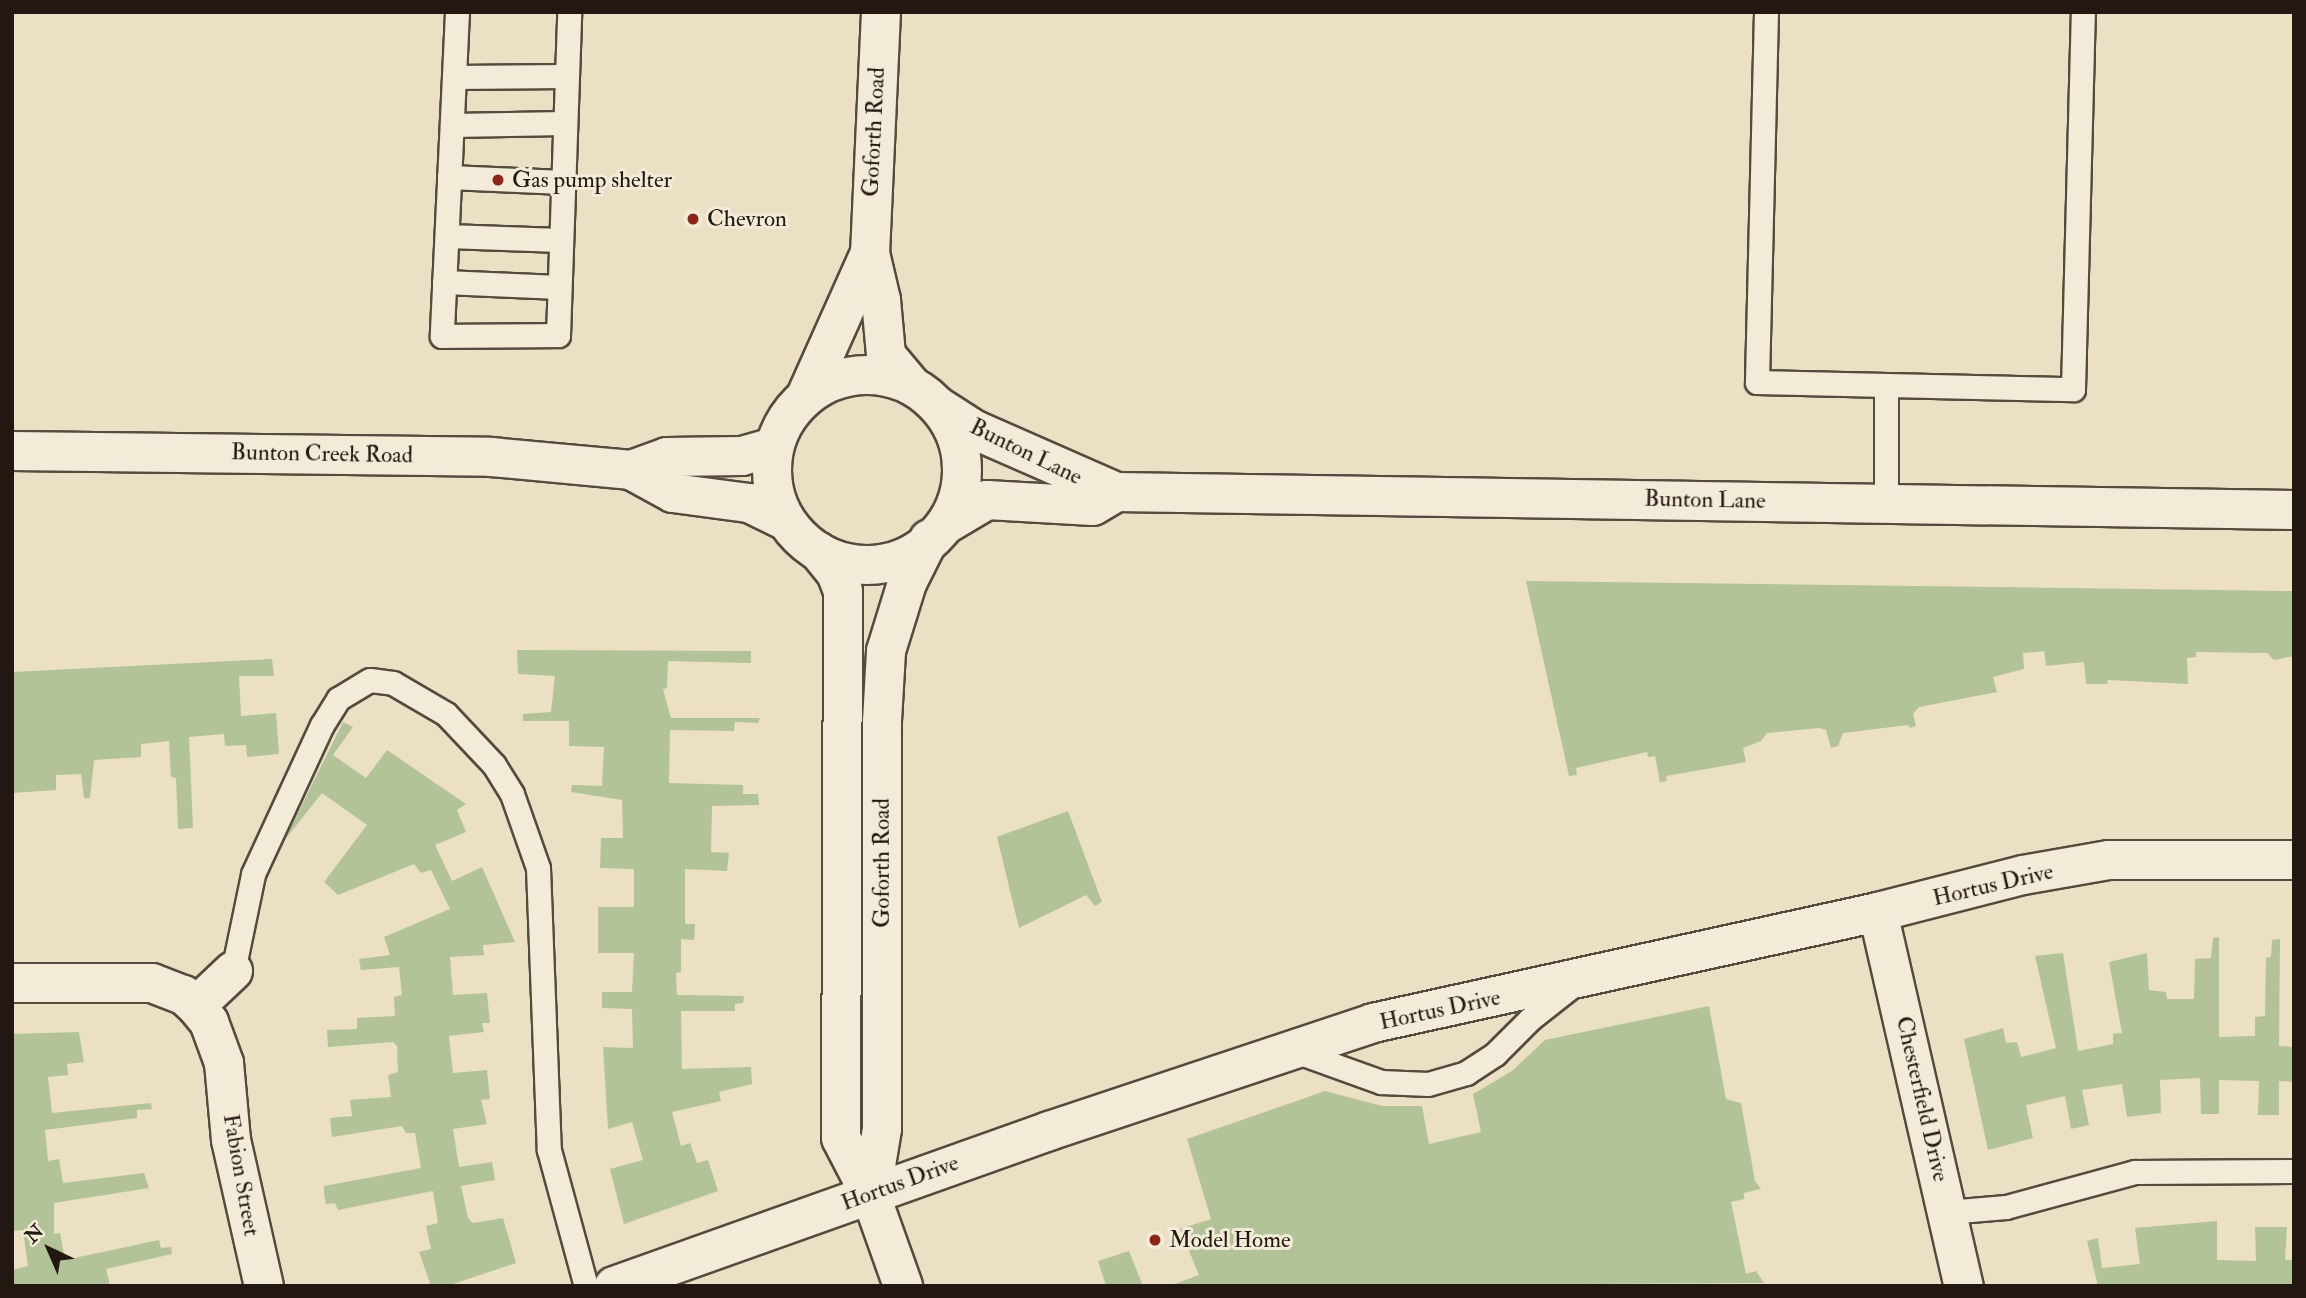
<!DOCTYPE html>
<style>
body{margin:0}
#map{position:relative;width:2306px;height:1298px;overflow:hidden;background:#ebe0c3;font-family:"IM FELL Double Pica",serif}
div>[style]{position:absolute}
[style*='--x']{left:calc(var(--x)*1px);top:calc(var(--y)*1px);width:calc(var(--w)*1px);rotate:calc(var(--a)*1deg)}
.green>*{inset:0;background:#b2c398}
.roads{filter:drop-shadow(2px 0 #554a3e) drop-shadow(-2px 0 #554a3e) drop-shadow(0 2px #554a3e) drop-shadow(0 -2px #554a3e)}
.service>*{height:23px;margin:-11.5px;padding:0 11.5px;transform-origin:11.5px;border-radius:11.5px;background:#f2ebd8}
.minor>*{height:38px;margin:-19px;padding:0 19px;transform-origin:19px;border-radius:19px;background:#f2ebd8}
.tertiary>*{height:38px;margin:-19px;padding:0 19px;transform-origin:19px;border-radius:19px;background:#f2ebd8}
.tertiary>.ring{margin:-19px;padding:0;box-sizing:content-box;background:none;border:38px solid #f2ebd8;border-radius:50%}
.dots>*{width:19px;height:19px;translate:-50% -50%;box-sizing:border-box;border:4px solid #f2ebd8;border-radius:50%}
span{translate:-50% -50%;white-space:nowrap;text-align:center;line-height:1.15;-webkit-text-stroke:6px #f2ebd8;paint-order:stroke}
.street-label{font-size:23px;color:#231811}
.poi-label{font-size:23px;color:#231811}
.left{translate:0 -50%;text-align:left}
.frame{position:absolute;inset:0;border:14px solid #231811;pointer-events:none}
.north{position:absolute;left:14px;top:1214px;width:70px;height:70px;-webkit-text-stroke:5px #f2ebd8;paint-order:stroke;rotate:316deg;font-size:19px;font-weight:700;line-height:28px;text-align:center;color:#231811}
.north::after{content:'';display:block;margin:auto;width:24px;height:32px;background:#231811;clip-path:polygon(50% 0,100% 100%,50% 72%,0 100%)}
</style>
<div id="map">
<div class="green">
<i style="clip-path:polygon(1526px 581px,2294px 591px,2294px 656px,2274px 660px,2267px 653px,2196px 652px,2196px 657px,2187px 658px,2188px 684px,2108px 680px,2107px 684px,2086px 684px,2084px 662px,2046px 666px,2044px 651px,2023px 653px,2024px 669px,1993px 677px,1997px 692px,1919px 707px,1913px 714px,1916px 726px,1910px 728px,1908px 725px,1843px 733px,1838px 746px,1831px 748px,1826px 730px,1819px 728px,1767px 733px,1761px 741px,1743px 748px,1746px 762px,1666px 776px,1667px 781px,1660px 782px,1655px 756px,1648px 757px,1647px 752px,1576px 768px,1577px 775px,1569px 776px)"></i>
<i style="clip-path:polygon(517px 650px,751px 651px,751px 663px,668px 661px,667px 688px,663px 689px,671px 718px,760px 718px,758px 723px,735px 722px,734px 731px,670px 730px,669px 783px,743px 785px,743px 794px,758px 794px,759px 805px,712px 806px,711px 852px,729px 853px,727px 871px,685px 869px,685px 924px,695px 924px,694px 940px,681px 939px,681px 972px,676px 973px,677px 995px,744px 996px,743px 1003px,735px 1004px,735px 1011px,681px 1011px,682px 1069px,751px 1067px,752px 1084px,719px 1092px,721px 1101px,672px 1112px,681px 1146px,690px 1143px,697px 1163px,708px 1160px,718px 1191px,624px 1224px,610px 1169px,643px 1160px,632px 1122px,608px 1129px,603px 1047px,633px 1048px,632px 1009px,602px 1008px,602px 992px,632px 992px,634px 953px,598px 953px,598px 907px,634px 907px,634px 869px,600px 868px,601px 838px,623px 838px,622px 800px,571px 792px,572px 785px,602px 786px,604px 747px,569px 746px,569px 721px,523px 721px,523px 714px,551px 712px,555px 676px,518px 674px)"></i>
<i style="clip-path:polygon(272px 659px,274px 676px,239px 676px,241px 716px,276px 713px,279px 754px,247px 757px,246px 745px,225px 746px,224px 734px,189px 737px,193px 828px,178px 829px,176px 778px,171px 777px,169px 741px,141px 744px,141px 757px,94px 760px,90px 798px,84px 798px,81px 774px,56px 775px,56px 790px,12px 793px,12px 672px)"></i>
<i style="clip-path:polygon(343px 722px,353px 727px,333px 755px,366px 778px,387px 750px,466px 804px,457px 810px,466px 832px,435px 845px,452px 881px,482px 867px,515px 942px,483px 945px,484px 955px,450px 957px,453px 995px,487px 993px,490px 1023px,482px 1023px,484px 1032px,449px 1036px,453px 1073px,487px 1070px,490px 1099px,481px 1100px,487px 1124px,453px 1129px,459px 1167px,492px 1162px,495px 1180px,461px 1186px,468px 1218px,473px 1223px,503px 1218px,516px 1263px,447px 1286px,431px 1286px,419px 1252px,431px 1249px,426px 1226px,438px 1223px,433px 1191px,338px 1210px,335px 1203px,326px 1204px,324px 1194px,324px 1186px,421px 1168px,415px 1133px,406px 1133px,402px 1126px,332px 1137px,330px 1118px,352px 1116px,350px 1100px,391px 1097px,388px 1075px,398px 1072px,397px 1046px,393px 1042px,328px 1047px,327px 1030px,357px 1029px,357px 1018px,395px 1016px,394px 997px,402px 995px,399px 967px,361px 970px,359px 959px,390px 955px,384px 937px,450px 909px,431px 870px,421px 873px,414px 864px,338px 895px,324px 882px,367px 825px,322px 793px,284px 841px)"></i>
<i style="clip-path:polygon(1068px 811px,1102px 902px,1095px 906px,1086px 895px,1019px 928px,997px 837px)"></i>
<i style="clip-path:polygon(2219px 937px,2219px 1037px,2255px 1036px,2255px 1017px,2265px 1016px,2266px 958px,2271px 957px,2272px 940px,2280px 939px,2279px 1046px,2294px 1047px,2294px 1082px,2279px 1081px,2279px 1115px,2258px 1115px,2259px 1081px,2219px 1080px,2219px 1114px,2201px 1114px,2200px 1078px,2160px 1080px,2161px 1113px,2127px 1117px,2122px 1084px,2082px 1090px,2089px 1125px,2071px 1129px,2065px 1096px,2026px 1105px,2033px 1138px,1988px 1150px,1964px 1039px,2003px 1028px,2006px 1043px,2017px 1042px,2021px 1057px,2056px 1048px,2035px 956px,2063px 953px,2078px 1051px,2113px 1044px,2113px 1034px,2122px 1033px,2109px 962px,2147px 953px,2149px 990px,2166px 992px,2167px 999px,2194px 999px,2195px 959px,2211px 958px,2213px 938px)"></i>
<i style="clip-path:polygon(1709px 1006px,1726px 1099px,1741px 1103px,1755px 1181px,1761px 1189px,1744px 1193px,1744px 1199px,1731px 1202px,1746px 1274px,1756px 1271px,1764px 1283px,1169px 1286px,1199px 1275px,1180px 1229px,1211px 1219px,1187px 1139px,1325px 1091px,1382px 1106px,1422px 1106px,1429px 1144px,1481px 1132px,1473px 1094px,1512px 1071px,1545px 1040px)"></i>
<i style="clip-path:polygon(79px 1032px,84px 1062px,67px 1064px,68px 1075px,48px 1077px,52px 1113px,151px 1103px,152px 1109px,137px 1110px,137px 1118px,45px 1130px,48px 1161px,59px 1159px,63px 1183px,144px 1173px,149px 1188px,54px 1203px,54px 1234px,60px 1233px,65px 1260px,159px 1240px,161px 1248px,171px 1247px,172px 1254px,106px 1269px,110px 1286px,12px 1286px,12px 1270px,28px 1266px,23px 1230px,12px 1231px,12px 1034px)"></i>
<i style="clip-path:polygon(2217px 1221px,2217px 1260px,2256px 1261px,2255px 1227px,2287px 1227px,2285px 1260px,2294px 1260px,2294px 1286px,2098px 1286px,2087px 1241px,2098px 1238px,2102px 1268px,2140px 1264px,2135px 1228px)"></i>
<i style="clip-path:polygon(1129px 1251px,1143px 1286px,1106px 1286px,1098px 1261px)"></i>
</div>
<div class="roads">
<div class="service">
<i style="--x:457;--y:12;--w:324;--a:92.7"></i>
<i style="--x:442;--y:336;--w:116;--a:-0.5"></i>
<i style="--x:558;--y:335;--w:323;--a:-88"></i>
<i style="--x:1766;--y:12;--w:370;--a:91.4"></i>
<i style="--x:1757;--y:382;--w:316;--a:1.3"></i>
<i style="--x:2073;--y:389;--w:377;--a:-88.5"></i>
<i style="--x:454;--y:77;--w:112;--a:-0.5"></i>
<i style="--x:452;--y:125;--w:113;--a:-1"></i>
<i style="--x:449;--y:177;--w:114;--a:2.5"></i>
<i style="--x:447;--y:236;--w:113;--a:2"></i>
<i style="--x:444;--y:282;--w:115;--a:2.5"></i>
<i style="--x:1886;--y:385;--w:118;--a:90"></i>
<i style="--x:233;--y:971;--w:99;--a:-78.3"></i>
<i style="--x:253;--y:874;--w:164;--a:-65.2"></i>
<i style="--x:322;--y:725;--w:31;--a:-58"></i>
<i style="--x:338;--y:699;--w:37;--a:-31"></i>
<i style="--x:370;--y:680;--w:23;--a:7"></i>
<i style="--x:393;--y:683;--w:61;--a:30.3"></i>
<i style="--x:446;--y:714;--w:70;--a:46.7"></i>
<i style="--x:494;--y:765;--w:34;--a:58"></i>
<i style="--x:512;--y:794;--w:78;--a:70.6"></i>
<i style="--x:538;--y:868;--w:282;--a:87.8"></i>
<i style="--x:549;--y:1150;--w:141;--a:74.8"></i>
<i style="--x:1292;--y:1050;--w:95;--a:19.8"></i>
<i style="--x:1381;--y:1082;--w:47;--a:2.4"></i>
<i style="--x:1428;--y:1084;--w:40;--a:-16"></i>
<i style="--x:1466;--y:1073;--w:35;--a:-33"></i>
<i style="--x:1495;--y:1054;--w:49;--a:-45"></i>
<i style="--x:1530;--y:1019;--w:53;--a:-38.2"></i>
<i style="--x:1947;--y:1212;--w:59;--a:-4.8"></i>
<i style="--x:2006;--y:1207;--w:134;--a:-15.2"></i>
<i style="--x:2135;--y:1172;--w:159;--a:-0.4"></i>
</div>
<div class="minor">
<i style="--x:819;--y:552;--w:27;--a:51"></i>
<i style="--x:836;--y:573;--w:19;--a:69"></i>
<i style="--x:843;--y:591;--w:547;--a:90.21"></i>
<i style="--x:841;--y:1138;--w:65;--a:62.7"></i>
<i style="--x:871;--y:1196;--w:68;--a:-80.7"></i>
<i style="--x:882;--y:1129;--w:408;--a:-90"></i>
<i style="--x:882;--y:721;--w:70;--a:-86.7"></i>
<i style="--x:886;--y:651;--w:71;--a:-72.8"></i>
<i style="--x:907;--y:583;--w:49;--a:-63.4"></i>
<i style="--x:1878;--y:912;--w:384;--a:77.1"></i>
<i style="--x:12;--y:983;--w:140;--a:0"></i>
<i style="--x:152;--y:983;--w:34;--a:21"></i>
<i style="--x:184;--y:995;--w:16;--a:43"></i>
<i style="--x:196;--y:1006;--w:21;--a:51"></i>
<i style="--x:209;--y:1022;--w:44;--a:69.9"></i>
<i style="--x:224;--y:1063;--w:77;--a:84.8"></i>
<i style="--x:231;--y:1140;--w:150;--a:77.3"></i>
<i style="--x:196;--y:1006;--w:51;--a:-43.4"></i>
<i style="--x:871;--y:1196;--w:96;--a:70.4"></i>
<i style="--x:614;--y:1286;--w:462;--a:-19.6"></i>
<i style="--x:1049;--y:1131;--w:342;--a:-18.4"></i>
<i style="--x:1373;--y:1023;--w:517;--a:-12.4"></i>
<i style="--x:1878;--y:912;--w:150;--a:-14.3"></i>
<i style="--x:2023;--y:875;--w:87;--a:-9.9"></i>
<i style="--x:2109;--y:860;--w:185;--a:0"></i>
</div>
<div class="tertiary">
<i style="--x:881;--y:12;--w:241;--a:92.6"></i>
<i style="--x:870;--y:253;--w:48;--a:76.8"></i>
<i style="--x:881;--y:300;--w:55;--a:84.8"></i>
<i style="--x:886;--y:355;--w:39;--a:50"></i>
<i class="ring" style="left:772px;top:375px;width:152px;height:152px"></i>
<i style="--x:806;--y:396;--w:157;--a:-65.9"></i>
<i style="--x:939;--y:407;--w:43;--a:32.6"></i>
<i style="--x:975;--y:430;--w:154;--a:23.7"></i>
<i style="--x:1116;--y:492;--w:1178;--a:0.88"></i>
<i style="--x:12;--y:451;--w:479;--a:0.7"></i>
<i style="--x:491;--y:457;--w:141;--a:5.3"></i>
<i style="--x:631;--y:470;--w:48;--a:28.7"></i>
<i style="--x:673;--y:493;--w:77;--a:7.5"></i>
<i style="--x:749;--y:503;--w:37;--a:26"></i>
<i style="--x:631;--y:470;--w:38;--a:-20"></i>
<i style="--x:667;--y:457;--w:75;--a:-0.8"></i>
<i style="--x:742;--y:456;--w:33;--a:-16"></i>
<i style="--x:945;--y:525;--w:49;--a:-30.8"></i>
<i style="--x:987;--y:500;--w:106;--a:3.2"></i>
<i style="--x:1093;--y:506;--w:27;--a:-31"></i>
</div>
</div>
<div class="dots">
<i style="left:498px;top:180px;background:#8f2418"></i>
<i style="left:693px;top:219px;background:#8f2418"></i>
<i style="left:1155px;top:1240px;background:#8f2418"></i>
</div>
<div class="street-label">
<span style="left:874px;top:132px;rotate:-87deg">Goforth Road</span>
<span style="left:1026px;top:452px;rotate:26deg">Bunton Lane</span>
<span style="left:322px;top:454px;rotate:1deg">Bunton Creek Road</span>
<span style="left:1705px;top:500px;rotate:1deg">Bunton Lane</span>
<span style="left:882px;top:863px;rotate:-90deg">Goforth Road</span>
<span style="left:1993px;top:885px;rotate:-13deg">Hortus Drive</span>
<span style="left:1440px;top:1010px;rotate:-12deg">Hortus Drive</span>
<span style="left:1922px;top:1099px;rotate:77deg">Chesterfield Drive</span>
<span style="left:241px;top:1175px;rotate:80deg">Fabion Street</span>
<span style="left:900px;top:1183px;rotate:-20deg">Hortus Drive</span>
</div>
<div class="poi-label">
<span class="left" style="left:512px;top:180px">Gas pump shelter</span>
<span class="left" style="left:707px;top:219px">Chevron</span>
<span class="left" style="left:1169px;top:1240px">Model Home</span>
</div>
<div class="frame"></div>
<div class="north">N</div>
</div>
